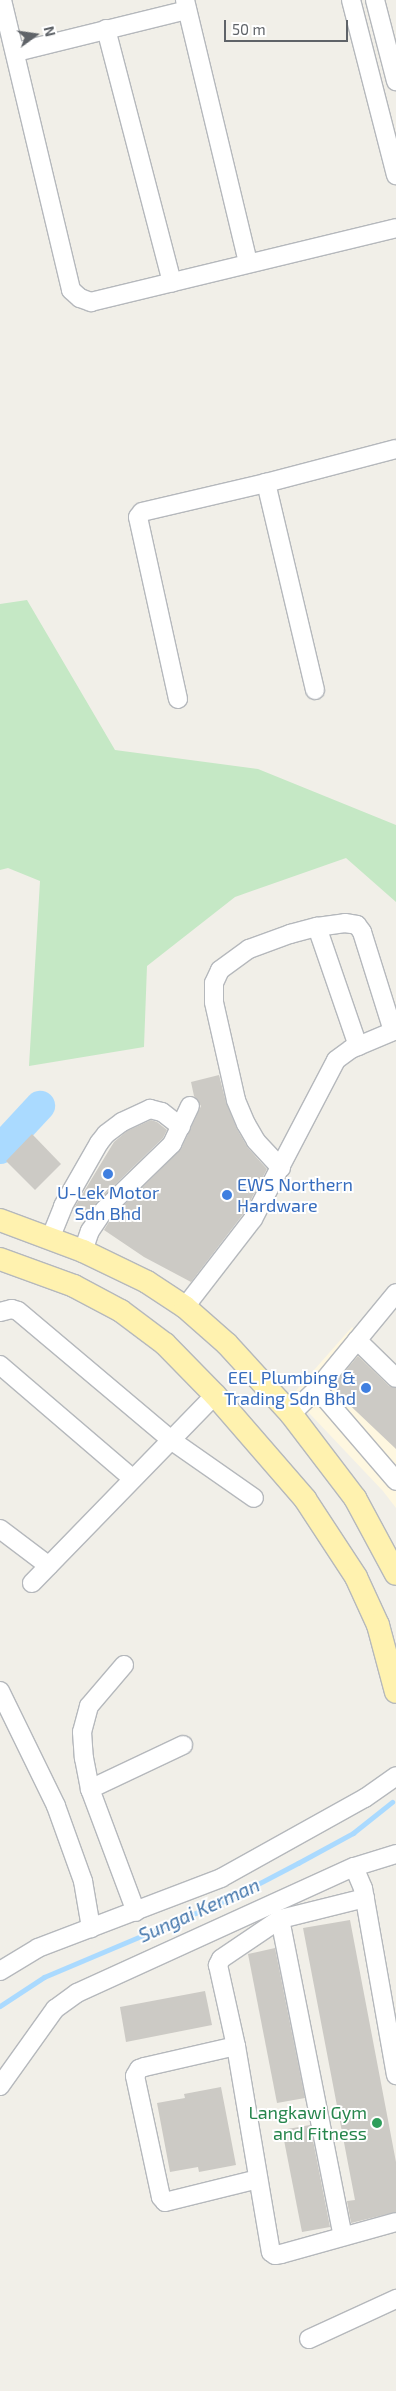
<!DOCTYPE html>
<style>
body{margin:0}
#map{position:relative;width:396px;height:2391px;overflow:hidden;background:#f1efe8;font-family:"Exo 2",sans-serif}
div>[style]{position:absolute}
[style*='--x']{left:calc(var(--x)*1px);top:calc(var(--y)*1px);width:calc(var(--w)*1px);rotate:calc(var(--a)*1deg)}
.commercial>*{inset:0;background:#fef7e0}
.green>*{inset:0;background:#c5e8c5}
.stream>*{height:5px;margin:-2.5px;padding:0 2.5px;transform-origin:2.5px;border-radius:2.5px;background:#aadaff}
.river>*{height:30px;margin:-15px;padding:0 15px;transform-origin:15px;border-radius:15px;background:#aadaff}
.building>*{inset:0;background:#cccac5}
.roads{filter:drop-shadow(1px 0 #b5b8bc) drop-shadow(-1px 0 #b5b8bc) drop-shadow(0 1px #b5b8bc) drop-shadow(0 -1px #b5b8bc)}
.minor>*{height:18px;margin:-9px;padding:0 9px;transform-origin:9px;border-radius:9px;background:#fff}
.major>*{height:22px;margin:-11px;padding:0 11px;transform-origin:11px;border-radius:11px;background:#fff2af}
.dots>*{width:14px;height:14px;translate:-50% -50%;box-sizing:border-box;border:2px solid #fff;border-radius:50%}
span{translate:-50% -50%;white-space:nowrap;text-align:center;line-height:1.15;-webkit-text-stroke:4px #fff;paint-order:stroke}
.shop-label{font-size:18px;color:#366cbe}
.left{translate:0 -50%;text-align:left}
.right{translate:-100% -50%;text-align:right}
.leisure-label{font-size:18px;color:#27864d}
.water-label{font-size:19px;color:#4174aa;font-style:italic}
.north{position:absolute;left:10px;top:10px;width:50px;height:50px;-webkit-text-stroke:4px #fff;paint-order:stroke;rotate:76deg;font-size:14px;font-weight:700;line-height:20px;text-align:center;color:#5f6368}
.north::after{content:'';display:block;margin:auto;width:18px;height:22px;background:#5f6368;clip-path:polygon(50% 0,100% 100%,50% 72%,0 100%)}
.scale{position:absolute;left:224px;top:20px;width:124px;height:22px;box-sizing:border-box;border:2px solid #5f6368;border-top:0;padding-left:6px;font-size:15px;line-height:18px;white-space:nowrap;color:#5f6368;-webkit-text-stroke:4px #fff;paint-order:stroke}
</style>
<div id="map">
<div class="commercial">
<i style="clip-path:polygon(352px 1327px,396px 1368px,396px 1508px,383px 1491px,292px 1395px)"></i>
</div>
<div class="green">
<i style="clip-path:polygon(27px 600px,115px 750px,258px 769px,396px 825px,396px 902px,346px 858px,235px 897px,147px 966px,144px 1047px,29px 1066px,40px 881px,8px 868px,0 870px,0 604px)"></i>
</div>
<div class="stream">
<i style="--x:0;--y:2006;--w:53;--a:-33.4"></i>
<i style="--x:44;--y:1977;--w:203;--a:-22.9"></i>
<i style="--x:231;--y:1898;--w:76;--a:-27.6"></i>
<i style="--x:298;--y:1863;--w:63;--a:-28.6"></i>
<i style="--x:353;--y:1833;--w:50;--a:-38.5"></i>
</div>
<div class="river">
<i style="--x:0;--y:1149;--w:59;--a:-47.1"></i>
</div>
<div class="building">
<i style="clip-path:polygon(219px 1075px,226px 1102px,237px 1129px,248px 1148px,267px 1169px,244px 1213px,191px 1282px,144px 1257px,104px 1230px,112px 1217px,181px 1149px,201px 1106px,194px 1096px,191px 1082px)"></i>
<i style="clip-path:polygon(151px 1120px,157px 1122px,167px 1130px,163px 1138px,97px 1202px,88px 1215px,74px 1208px,114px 1142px,127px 1131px)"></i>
<i style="clip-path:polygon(32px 1134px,61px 1164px,35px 1190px,6px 1161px)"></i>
<i style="clip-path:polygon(358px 1356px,389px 1386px,396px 1388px,396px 1449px,338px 1394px,335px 1383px)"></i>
<i style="clip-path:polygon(350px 1920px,396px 2162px,396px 2212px,351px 2223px,347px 2201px,355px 2200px,303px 1928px)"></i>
<i style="clip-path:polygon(275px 1948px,305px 2098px,277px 2103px,248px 1954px)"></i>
<i style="clip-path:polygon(205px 1991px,212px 2025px,126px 2042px,120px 2007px)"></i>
<i style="clip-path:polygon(221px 2087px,236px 2165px,199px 2172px,198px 2167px,170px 2172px,157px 2103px,185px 2098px,184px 2094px)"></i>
<i style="clip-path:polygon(310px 2125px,330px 2227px,302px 2232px,282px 2130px)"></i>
</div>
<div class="roads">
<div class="minor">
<i style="--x:2;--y:0;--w:298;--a:76.6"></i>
<i style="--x:71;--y:290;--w:12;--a:42"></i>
<i style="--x:80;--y:298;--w:12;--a:20"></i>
<i style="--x:91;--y:302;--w:314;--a:-13.6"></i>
<i style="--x:185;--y:0;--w:270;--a:76.5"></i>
<i style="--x:351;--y:0;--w:181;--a:75.6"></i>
<i style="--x:375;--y:0;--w:84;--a:75.5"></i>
<i style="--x:106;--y:29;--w:262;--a:75.4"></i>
<i style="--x:16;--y:52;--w:176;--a:-13.8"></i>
<i style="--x:315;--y:690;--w:213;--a:-103.3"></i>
<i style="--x:266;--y:483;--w:134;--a:-14.7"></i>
<i style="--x:178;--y:699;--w:186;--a:-102.4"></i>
<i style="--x:138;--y:517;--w:6;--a:-51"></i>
<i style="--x:142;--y:512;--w:127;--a:-13.2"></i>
<i style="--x:317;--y:927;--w:126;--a:71"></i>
<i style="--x:281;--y:1168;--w:37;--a:-133"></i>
<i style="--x:256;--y:1141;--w:20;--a:-120"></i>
<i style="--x:246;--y:1124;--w:26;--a:-113"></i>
<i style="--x:236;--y:1100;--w:100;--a:-102.7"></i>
<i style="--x:214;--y:1002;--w:19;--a:-90"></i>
<i style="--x:214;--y:983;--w:14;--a:-65"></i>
<i style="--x:220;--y:970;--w:36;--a:-36"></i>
<i style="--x:249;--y:949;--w:44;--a:-20.1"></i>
<i style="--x:290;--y:934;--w:28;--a:-15"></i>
<i style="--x:317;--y:927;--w:28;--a:-8"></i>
<i style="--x:345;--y:923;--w:12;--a:9"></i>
<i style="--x:357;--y:925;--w:9;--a:54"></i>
<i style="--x:362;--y:932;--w:104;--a:72.6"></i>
<i style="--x:50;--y:1239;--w:35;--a:-68"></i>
<i style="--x:63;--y:1206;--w:73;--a:-60.3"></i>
<i style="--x:99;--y:1143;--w:11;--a:-52"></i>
<i style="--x:106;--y:1134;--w:20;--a:-37"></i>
<i style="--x:122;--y:1122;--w:31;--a:-25"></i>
<i style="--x:150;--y:1109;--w:12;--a:14"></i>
<i style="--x:162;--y:1112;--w:24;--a:38"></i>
<i style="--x:83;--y:1251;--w:21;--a:-71"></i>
<i style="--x:90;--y:1231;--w:25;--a:-56"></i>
<i style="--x:104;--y:1210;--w:95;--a:-44.1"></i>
<i style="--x:172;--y:1144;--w:42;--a:-64.7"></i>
<i style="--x:185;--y:1307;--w:111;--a:-52.3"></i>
<i style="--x:253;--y:1219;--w:179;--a:-62.4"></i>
<i style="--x:336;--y:1060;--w:19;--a:-36"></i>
<i style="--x:351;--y:1049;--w:49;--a:-22.9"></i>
<i style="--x:0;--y:1312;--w:12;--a:-14"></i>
<i style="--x:12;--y:1309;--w:6;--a:18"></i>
<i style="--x:18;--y:1311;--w:200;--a:40.1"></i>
<i style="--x:171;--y:1440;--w:101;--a:34.9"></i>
<i style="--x:357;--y:1340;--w:54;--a:44.3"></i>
<i style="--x:0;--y:1365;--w:175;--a:40.6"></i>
<i style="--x:317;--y:1389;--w:124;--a:-50.5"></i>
<i style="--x:291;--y:1414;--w:36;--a:-44"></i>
<i style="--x:317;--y:1389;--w:121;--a:49.3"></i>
<i style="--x:0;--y:1529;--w:61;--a:37.1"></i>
<i style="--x:32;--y:1583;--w:262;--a:-45.8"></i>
<i style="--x:124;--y:1665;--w:54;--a:130.5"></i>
<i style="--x:89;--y:1706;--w:27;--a:105"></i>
<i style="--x:82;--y:1732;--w:26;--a:86"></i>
<i style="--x:84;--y:1758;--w:32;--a:79"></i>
<i style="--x:90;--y:1789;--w:131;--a:69.5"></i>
<i style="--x:0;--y:1691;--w:128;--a:64"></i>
<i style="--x:56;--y:1806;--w:80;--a:70.2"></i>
<i style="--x:83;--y:1881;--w:48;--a:80.3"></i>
<i style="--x:90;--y:1789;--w:103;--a:-25.3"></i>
<i style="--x:354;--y:1867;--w:23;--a:67"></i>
<i style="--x:363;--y:1888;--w:190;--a:80"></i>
<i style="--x:365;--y:1898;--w:88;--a:166.1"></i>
<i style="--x:280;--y:1919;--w:71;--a:145.9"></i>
<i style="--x:221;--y:1959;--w:7;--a:117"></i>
<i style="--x:218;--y:1965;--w:83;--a:77.5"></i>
<i style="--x:236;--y:2046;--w:209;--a:80.4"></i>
<i style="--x:271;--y:2252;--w:5;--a:37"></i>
<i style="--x:275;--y:2255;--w:6;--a:-9"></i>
<i style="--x:281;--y:2254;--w:119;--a:-15.5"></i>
<i style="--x:280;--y:1919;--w:323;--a:78.8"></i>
<i style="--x:0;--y:1971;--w:44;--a:-31.2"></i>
<i style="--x:38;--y:1948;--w:196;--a:-20.9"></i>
<i style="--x:221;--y:1878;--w:165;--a:-29.1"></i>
<i style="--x:365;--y:1798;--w:38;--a:-35"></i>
<i style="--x:236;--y:2046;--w:94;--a:167.1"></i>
<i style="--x:144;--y:2067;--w:5;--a:158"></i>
<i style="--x:139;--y:2069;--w:8;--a:120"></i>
<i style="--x:135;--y:2076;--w:124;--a:77.9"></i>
<i style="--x:161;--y:2197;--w:6;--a:51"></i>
<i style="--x:165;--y:2202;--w:96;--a:-13.9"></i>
<i style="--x:0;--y:2086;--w:95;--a:-54.5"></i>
<i style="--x:55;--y:2009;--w:27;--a:-36"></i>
<i style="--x:77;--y:1993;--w:304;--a:-24.5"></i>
<i style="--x:354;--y:1867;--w:44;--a:-17.2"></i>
<i style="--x:309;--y:2339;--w:96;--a:-24.7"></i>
</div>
<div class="major">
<i style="--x:0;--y:1220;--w:89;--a:20.5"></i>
<i style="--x:83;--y:1251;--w:71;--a:25.8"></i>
<i style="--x:147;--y:1282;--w:45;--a:33.3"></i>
<i style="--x:185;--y:1307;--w:56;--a:41.4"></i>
<i style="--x:227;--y:1344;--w:95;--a:47.6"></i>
<i style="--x:291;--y:1414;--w:106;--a:52.7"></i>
<i style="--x:355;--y:1498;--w:86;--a:61.7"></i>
<i style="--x:0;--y:1259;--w:79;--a:20"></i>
<i style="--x:74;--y:1286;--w:53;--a:28"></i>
<i style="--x:121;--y:1311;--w:55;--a:36.9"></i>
<i style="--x:165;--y:1344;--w:71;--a:45.6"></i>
<i style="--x:215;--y:1395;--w:138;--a:49.1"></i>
<i style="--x:305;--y:1499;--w:93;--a:56.8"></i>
<i style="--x:356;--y:1577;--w:53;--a:65.4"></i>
<i style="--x:378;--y:1625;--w:69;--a:75"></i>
</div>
</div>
<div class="dots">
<i style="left:108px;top:1174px;background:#3f7fe0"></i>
<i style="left:227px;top:1195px;background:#3f7fe0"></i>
<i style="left:366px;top:1388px;background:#3f7fe0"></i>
<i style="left:377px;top:2123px;background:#2e9e5b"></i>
</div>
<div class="shop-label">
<span class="left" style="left:237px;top:1195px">EWS Northern<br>Hardware</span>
<span style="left:108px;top:1203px">U-Lek Motor<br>Sdn Bhd</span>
<span class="right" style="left:356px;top:1388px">EEL Plumbing &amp;<br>Trading Sdn Bhd</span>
</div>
<div class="leisure-label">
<span class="right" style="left:367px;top:2123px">Langkawi Gym<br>and Fitness</span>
</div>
<div class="water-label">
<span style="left:199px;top:1910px;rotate:-24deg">Sungai Kerman</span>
</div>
<div class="north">N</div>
<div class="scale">50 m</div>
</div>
